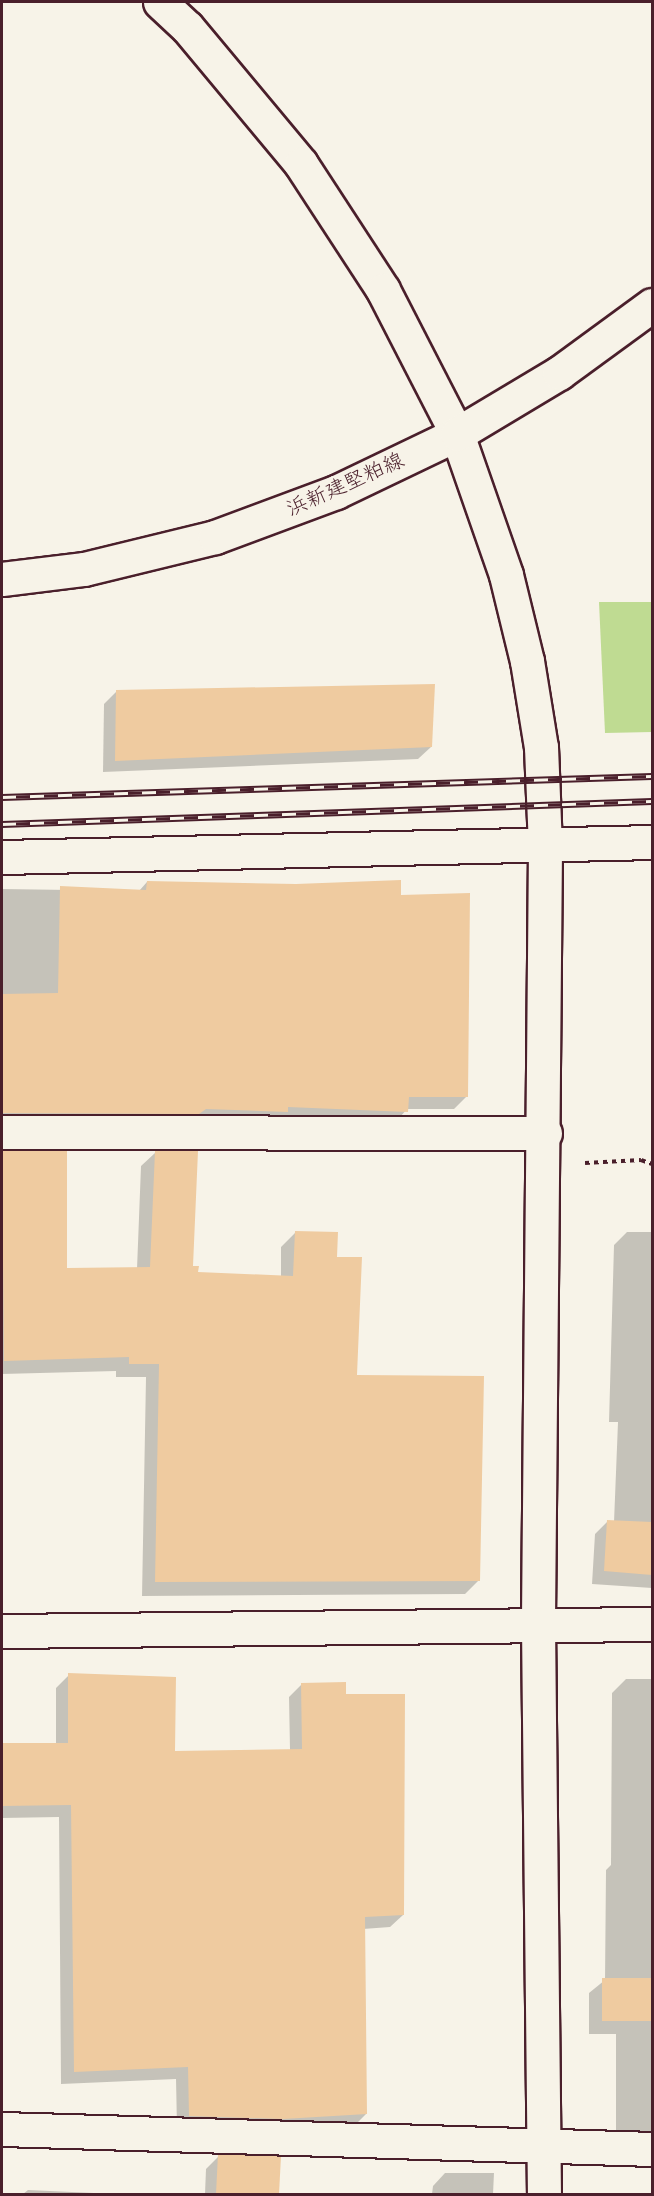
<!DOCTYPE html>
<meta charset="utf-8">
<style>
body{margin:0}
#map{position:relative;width:654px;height:2196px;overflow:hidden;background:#f7f3e8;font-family:Itim,"Klee One",sans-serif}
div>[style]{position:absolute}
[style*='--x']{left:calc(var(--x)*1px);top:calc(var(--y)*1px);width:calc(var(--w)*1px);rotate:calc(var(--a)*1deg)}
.green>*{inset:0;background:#bfdb92}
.shadow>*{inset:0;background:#0003}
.building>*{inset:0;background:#efcba0}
.path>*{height:4px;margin-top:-2px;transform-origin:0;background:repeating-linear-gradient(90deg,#4a1f2b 0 4.5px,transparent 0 9px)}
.roads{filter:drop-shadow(2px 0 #4a1f2b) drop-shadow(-2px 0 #4a1f2b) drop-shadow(0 2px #4a1f2b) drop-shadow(0 -2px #4a1f2b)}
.minor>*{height:33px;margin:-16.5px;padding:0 16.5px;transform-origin:16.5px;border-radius:16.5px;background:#f7f3e8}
.major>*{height:33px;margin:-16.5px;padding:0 16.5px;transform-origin:16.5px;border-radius:16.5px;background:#f7f3e8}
.rail>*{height:7px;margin-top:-3.5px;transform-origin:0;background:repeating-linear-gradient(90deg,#f7f3e8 0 14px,#4a1f2b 0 28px);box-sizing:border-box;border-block:2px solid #4a1f2b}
span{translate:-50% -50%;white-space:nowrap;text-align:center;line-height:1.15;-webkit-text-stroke:5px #f7f3e8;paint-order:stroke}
.street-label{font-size:21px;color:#4a1f2b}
.frame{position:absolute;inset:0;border:3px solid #4a1f2b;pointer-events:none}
</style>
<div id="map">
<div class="green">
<i style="clip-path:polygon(599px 602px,652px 602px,652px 732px,605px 733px)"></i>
</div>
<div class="shadow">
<i style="clip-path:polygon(117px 691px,431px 747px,418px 759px,103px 772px,104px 704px)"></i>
<i style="clip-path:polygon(147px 882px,400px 897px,467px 1096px,454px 1109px,407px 1109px,394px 1124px,2px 1125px,2px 889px,139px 891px)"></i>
<i style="clip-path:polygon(3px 1152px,65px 1269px,137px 1269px,141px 1166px,155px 1153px,192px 1268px,197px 1274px,281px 1277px,281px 1247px,295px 1233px,335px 1258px,356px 1377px,479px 1580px,465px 1594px,142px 1596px,146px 1377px,116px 1377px,116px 1371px,2px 1374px)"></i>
<i style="clip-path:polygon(627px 1232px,652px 1232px,652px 1588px,592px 1584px,595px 1534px,608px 1521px,614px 1522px,618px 1422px,609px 1422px,614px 1245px)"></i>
<i style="clip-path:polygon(69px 1675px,174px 1752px,290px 1750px,289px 1697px,302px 1684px,345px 1696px,403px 1915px,390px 1927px,363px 1929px,366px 2114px,353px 2127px,177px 2128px,176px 2079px,61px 2084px,59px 1817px,2px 1818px,2px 1745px,56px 1744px,56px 1688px)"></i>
<i style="clip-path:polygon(626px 1679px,652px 1679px,652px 2142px,616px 2142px,616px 2034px,589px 2034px,589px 1993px,605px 1980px,606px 1870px,611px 1865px,612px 1693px)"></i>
<i style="clip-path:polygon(219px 2156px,280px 2158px,278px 2194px,205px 2194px,206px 2169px)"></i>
<i style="clip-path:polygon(445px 2173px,494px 2173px,493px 2194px,432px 2194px,433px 2186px)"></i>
<i style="clip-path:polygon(28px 2190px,94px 2193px,94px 2194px,23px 2194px)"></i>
</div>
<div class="building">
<i style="clip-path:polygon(435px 684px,432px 747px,115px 761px,116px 690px)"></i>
<i style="clip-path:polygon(401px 880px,401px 895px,470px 893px,468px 1097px,409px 1097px,408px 1112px,288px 1107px,288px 1112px,206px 1109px,199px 1114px,2px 1113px,2px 994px,58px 993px,60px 886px,146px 890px,147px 881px,296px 884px)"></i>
<i style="clip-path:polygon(2px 1151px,67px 1151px,67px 1268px,150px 1267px,155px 1151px,198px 1151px,193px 1266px,199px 1266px,198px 1272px,293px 1276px,295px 1231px,338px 1232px,337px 1257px,362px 1257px,357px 1375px,484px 1376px,480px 1581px,155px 1582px,159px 1364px,129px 1364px,129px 1357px,4px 1361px)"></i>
<i style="clip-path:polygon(607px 1520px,652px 1522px,652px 1575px,604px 1571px)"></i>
<i style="clip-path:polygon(68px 1673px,176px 1677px,175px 1751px,302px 1749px,301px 1683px,346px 1682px,346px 1694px,405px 1694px,404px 1915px,365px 1917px,367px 2114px,283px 2119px,189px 2116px,188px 2067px,74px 2072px,71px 1805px,2px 1806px,2px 1743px,68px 1743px)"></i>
<i style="clip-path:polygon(602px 1978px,652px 1978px,652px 2021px,602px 2021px)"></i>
<i style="clip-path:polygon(218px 2154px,281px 2156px,279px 2194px,216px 2194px)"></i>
</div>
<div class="path">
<i style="--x:585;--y:1163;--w:56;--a:-3.1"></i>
<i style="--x:641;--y:1160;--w:12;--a:20"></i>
</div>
<div class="roads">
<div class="minor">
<i style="--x:160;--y:2;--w:37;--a:43"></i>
<i style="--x:187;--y:27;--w:178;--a:50.2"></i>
<i style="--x:301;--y:164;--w:150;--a:56.9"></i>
<i style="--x:383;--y:290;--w:162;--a:62.8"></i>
<i style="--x:457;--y:434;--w:149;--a:70.8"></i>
<i style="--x:506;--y:575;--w:89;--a:76.3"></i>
<i style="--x:527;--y:661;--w:87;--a:80.8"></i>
<i style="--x:541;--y:747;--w:101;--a:87.7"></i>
<i style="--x:545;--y:848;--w:776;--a:90.52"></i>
<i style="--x:538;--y:1624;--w:570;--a:89.4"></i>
<i style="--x:2;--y:857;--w:650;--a:-1.32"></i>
<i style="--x:2;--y:1132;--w:543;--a:0.11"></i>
<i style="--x:2;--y:1631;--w:650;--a:-0.62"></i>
<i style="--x:2;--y:2129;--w:650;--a:1.76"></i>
</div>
<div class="major">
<i style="--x:2;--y:579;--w:83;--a:-7"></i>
<i style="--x:84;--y:569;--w:135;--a:-13.7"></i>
<i style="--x:215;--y:537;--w:129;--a:-20.4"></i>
<i style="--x:336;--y:492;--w:134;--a:-25.6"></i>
<i style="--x:457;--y:434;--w:119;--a:-30.9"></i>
<i style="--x:559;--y:373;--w:115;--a:-36.2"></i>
</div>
</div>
<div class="rail">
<i style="--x:2;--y:797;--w:650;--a:-1.85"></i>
<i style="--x:2;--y:824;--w:650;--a:-2.03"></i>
</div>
<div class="street-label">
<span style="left:345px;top:484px;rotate:-24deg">浜新建堅粕線</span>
</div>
<div class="frame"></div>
</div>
